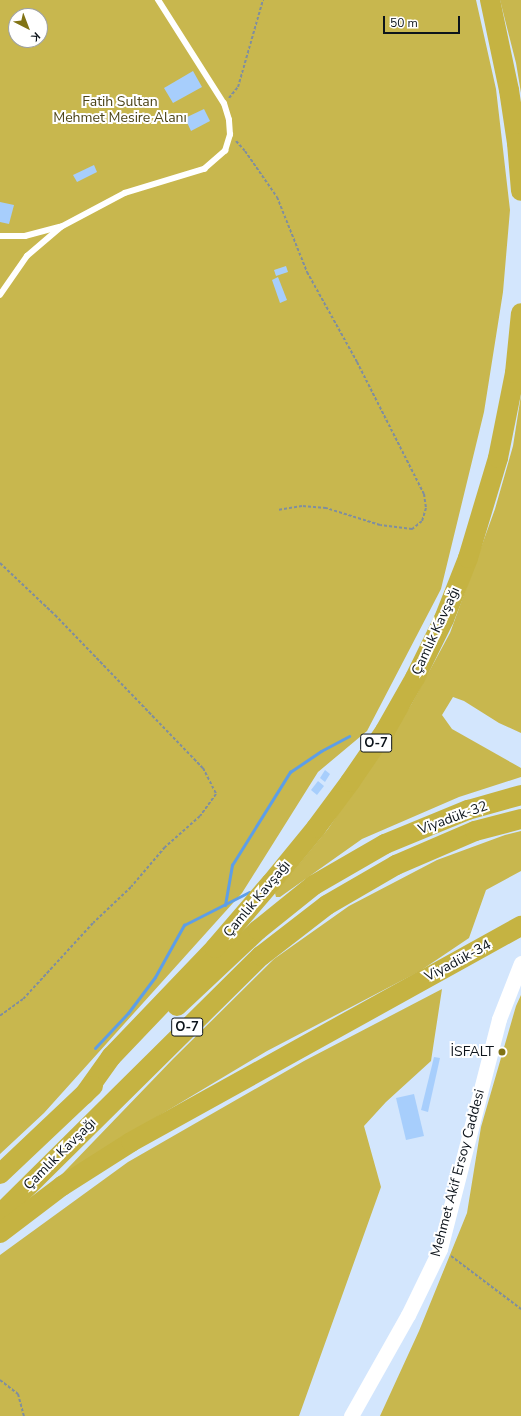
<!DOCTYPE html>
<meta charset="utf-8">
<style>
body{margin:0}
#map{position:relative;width:521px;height:1416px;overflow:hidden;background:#d3e6fd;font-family:"Nunito Sans",sans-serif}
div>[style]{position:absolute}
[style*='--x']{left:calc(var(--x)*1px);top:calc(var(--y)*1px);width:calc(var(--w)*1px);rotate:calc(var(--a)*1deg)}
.green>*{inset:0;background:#c8b74e}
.stream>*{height:3px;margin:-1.5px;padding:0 1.5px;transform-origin:1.5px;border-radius:1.5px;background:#5d9ee7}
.building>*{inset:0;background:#a7cefc}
.path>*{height:2px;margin-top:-1px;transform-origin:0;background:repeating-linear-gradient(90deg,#808e9e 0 3px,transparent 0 5px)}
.lane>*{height:5.5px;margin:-2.75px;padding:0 2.75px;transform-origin:2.75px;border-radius:2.75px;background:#fff}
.secondary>*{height:15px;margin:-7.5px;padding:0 7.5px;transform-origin:7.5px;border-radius:7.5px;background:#fff}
.highway>*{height:20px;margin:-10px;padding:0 10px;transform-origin:10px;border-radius:10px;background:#c5b342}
.dots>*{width:11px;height:11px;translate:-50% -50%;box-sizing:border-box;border:2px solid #fff;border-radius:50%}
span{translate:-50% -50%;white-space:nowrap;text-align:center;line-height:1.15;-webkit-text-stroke:4px #fff;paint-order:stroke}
.shield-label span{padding:1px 3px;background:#fff;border:1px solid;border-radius:3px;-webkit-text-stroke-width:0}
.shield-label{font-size:13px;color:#0d141b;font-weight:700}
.park-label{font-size:14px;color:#4c4418}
.street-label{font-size:14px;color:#0d141b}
.poi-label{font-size:14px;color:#0d141b}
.right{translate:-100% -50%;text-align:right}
.north{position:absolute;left:8px;top:8px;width:40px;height:40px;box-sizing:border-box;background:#fff;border:1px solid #9ea1a4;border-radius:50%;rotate:138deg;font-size:11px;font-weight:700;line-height:16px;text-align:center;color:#0d141b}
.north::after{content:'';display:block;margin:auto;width:14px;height:18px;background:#817315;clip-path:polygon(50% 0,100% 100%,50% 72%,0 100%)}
.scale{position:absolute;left:383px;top:16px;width:77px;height:18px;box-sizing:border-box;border:2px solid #0d141b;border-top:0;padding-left:5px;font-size:12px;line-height:14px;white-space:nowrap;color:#0d141b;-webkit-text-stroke:3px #fff;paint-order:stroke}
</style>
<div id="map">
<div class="green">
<i style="clip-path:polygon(evenodd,0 0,476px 0,496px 89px,510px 210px,503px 292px,484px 412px,441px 589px,367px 731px,318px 772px,242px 893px,44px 1113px,0 1154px,0 0,16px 16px,40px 16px,40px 40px,16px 40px,16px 16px)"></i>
<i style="clip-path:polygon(500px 0,521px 0,521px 93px,516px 63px)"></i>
<i style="clip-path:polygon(521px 395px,521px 733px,499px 723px,464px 701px,453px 697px,442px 715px,452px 729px,521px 768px,521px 777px,459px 797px,362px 839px,280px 897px,276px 897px,275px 893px,328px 829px,411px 705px,450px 633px,495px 509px,513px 446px)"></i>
<i style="clip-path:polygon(521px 831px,521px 871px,486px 890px,469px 938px,420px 971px,267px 1051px,120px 1139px,42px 1195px,173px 1059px,274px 959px,349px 906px,437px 860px,505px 835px)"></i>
<i style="clip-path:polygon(442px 989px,431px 1061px,386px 1102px,364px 1126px,381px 1187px,299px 1416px,0 1416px,0 1255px,128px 1162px,304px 1061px)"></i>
<i style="clip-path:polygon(521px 995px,521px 1416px,380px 1416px,419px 1331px,467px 1213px,481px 1127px,516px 1006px)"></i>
</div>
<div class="stream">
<i style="--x:225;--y:905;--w:41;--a:-80.1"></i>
<i style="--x:232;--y:865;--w:110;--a:-58.1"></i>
<i style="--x:290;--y:772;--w:37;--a:-34"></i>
<i style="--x:321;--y:751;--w:32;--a:-28"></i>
<i style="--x:95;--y:1048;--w:48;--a:-46.7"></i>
<i style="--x:128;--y:1013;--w:45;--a:-53.1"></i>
<i style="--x:155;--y:977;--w:60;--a:-60.9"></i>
<i style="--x:184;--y:925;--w:73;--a:-26.9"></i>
</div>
<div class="building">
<i style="clip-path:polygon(193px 71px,202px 87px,173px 103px,164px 88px)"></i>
<i style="clip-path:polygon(204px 109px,210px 121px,191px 131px,185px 118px)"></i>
<i style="clip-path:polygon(94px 165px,97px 172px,77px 182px,73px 175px)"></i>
<i style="clip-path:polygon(0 202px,14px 205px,9px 224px,0 222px)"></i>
<i style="clip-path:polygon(286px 266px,288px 272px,276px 276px,274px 270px)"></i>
<i style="clip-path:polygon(278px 277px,287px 300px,280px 303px,272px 280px)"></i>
<i style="clip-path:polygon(325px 770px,330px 774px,325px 782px,320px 778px)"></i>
<i style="clip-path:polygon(318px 781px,324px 786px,317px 795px,311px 790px)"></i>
<i style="clip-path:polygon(434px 1057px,440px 1058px,428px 1112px,421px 1110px)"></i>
<i style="clip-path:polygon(414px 1094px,424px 1136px,406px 1140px,396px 1098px)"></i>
</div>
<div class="path">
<i style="--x:229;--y:98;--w:14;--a:-51"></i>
<i style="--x:238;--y:87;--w:91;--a:-74"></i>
<i style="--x:236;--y:141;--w:13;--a:48"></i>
<i style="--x:245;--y:151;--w:56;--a:55.2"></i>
<i style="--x:277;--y:197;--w:81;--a:68.2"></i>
<i style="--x:307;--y:272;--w:103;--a:60.9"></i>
<i style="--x:357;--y:362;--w:148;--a:63.1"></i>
<i style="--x:424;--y:494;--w:14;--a:82"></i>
<i style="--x:426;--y:508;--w:14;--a:107"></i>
<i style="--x:422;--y:521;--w:13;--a:141"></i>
<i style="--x:412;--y:529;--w:32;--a:-173"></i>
<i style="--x:380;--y:525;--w:57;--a:-162.5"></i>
<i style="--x:326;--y:508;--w:24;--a:-175"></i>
<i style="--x:302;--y:506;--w:25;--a:171"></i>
<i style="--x:0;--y:563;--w:76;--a:43.4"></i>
<i style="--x:55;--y:615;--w:213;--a:46"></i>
<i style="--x:203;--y:768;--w:29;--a:63"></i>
<i style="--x:216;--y:794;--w:27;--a:126"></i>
<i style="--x:200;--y:816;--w:47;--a:138.5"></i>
<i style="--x:165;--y:847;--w:52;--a:130.4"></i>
<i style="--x:131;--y:887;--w:52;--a:136.5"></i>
<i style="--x:93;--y:923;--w:103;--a:132.6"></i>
<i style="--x:23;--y:999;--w:29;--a:144"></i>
<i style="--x:451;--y:1256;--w:88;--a:37.1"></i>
<i style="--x:0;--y:1380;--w:23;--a:38"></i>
<i style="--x:18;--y:1394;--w:23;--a:75"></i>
</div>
<div class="lane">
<i style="--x:0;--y:236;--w:25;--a:0"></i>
<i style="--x:25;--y:236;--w:35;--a:-15"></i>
<i style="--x:0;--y:295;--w:47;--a:-55.3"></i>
<i style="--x:27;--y:256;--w:45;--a:-40.5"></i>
<i style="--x:61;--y:227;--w:72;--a:-28"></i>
<i style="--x:125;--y:193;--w:83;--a:-16.9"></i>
<i style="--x:204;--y:169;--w:28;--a:-41"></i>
<i style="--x:225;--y:151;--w:17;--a:-73"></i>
<i style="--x:230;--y:135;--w:15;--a:-94"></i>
<i style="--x:229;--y:120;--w:17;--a:-107"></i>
<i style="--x:224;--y:104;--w:123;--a:-122.4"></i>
</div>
<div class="secondary">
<i style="--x:351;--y:1416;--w:116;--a:-60.6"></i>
<i style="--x:408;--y:1315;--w:73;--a:-64.1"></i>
<i style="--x:440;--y:1249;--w:237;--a:-75.6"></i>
<i style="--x:499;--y:1019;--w:60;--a:-68.6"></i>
</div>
<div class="highway">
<i style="--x:490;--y:0;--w:92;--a:78.1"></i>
<i style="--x:509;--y:90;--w:54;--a:81.4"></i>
<i style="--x:517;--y:143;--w:48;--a:85.2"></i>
<i style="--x:177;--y:1006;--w:111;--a:-43.2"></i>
<i style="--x:258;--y:930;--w:72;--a:-38.8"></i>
<i style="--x:314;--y:885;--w:82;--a:-30"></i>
<i style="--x:385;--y:844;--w:90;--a:-22.3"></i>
<i style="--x:468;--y:810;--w:55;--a:-15.8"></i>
<i style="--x:84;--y:1095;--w:47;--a:-54.6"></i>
<i style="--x:111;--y:1057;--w:151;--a:-46.3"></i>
<i style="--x:215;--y:948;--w:86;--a:-49.3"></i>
<i style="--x:271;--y:883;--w:71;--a:-50.7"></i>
<i style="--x:316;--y:828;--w:57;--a:-53.5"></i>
<i style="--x:350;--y:782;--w:62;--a:-55.5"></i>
<i style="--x:385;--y:731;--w:61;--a:-60.5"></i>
<i style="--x:415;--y:678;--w:66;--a:-63.8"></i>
<i style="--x:444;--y:619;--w:66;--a:-68.5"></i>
<i style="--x:468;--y:558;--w:104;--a:-73.3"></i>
<i style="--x:498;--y:458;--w:87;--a:-78.7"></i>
<i style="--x:515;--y:373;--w:60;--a:-84.3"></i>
<i style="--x:0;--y:1174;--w:128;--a:-43.4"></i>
<i style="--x:0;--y:1214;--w:367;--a:-44.7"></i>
<i style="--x:261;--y:956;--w:83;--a:-37.7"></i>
<i style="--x:327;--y:905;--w:80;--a:-30.1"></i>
<i style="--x:396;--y:865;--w:86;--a:-23.3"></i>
<i style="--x:475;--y:831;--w:48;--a:-14.6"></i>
<i style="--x:0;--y:1233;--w:78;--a:-37.2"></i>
<i style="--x:62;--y:1186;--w:82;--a:-32.5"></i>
<i style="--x:131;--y:1142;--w:446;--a:-29"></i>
</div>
<div class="dots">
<i style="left:502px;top:1052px;background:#817315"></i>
</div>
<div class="shield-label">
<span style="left:376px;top:743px">O-7</span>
<span style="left:187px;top:1027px">O-7</span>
</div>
<div class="park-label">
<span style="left:120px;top:110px">Fatih Sultan<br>Mehmet Mesire Alanı</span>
</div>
<div class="street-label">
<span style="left:436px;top:631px;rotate:-65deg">Çamlık Kavşağı</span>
<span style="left:453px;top:818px;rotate:-20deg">Viyadük-32</span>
<span style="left:257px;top:899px;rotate:-50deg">Çamlık Kavşağı</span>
<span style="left:458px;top:961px;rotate:-28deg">Viyadük-34</span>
<span style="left:60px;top:1154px;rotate:-45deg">Çamlık Kavşağı</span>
<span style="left:458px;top:1173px;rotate:-75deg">Mehmet Akif Ersoy Caddesi</span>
</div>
<div class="poi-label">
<span class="right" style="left:494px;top:1052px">İSFALT</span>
</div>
<div class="north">K</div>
<div class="scale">50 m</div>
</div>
